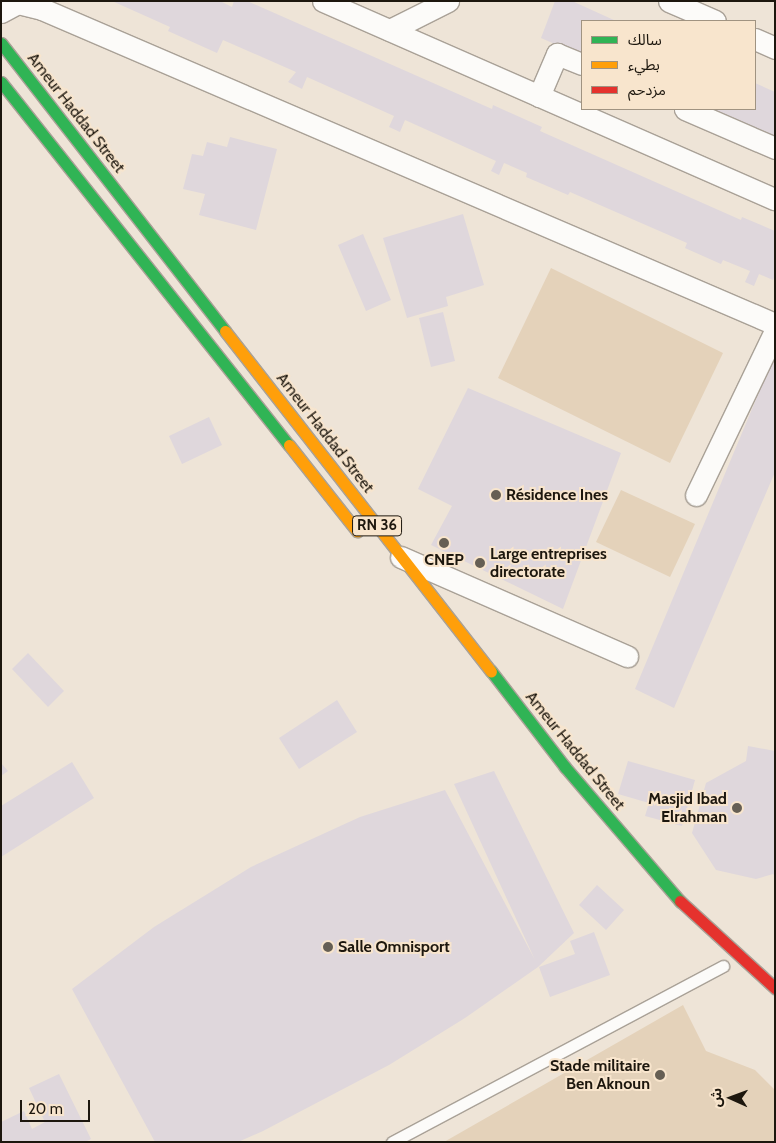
<!DOCTYPE html>
<meta charset="utf-8">
<style>
body{margin:0}
#map{position:relative;width:776px;height:1143px;overflow:hidden;background:#eee4d7;font-family:Cabin,"Noto Sans Arabic",sans-serif}
div>[style]{position:absolute}
[style*='--x']{left:calc(var(--x)*1px);top:calc(var(--y)*1px);width:calc(var(--w)*1px);rotate:calc(var(--a)*1deg)}
.green>*{inset:0;background:#e4d2ba}
.building>*{inset:0;background:#dfd7dc}
.roads{filter:drop-shadow(1px 0 #a9a197) drop-shadow(-1px 0 #a9a197) drop-shadow(0 1px #a9a197) drop-shadow(0 -1px #a9a197)}
.lane>*{height:11px;margin:-5.5px;padding:0 5.5px;transform-origin:5.5px;border-radius:5.5px;background:#fcfbf9}
.street>*{height:21px;margin:-10.5px;padding:0 10.5px;transform-origin:10.5px;border-radius:10.5px;background:#fcfbf9}
.fast>*{height:11px;margin:-5.5px;padding:0 5.5px;transform-origin:5.5px;border-radius:5.5px;background:#30b455}
.slow>*{height:11px;margin:-5.5px;padding:0 5.5px;transform-origin:5.5px;border-radius:5.5px;background:#ff9f0a}
.jam>*{height:11px;margin:-5.5px;padding:0 5.5px;transform-origin:5.5px;border-radius:5.5px;background:#e5322d}
.dots>*{width:14px;height:14px;translate:-50% -50%;box-sizing:border-box;border:2px solid #f8e5cd;border-radius:50%}
span{translate:-50% -50%;white-space:nowrap;text-align:center;line-height:1.15;-webkit-text-stroke:4px #f8e5cd;paint-order:stroke}
.shield-label span{padding:1px 4px;background:#f8e5cd;border:1px solid;border-radius:4px;-webkit-text-stroke-width:0}
.shield-label{font-size:15px;color:#1d170e;font-weight:700}
.street-label{font-size:16px;color:#1d170e}
.poi-label{font-size:16px;color:#1d170e;font-weight:700}
.left{translate:0 -50%;text-align:left}
.right{translate:-100% -50%;text-align:right}
.frame{position:absolute;inset:0;border:2px solid #1d170e;pointer-events:none}
.legend{position:absolute;left:581px;top:20px;width:175px;height:90px;box-sizing:border-box;background:#f8e5cd;border:1px solid #a09381;margin:0;padding:6px 9px;list-style:none;font-size:15px;color:#1d170e}
.legend li{display:flex;align-items:center;gap:10px;height:25px}
.legend b{width:25px;border:1px solid #a09381}
.north{position:absolute;left:706px;top:1073px;width:50px;height:50px;-webkit-text-stroke:4px #f8e5cd;paint-order:stroke;rotate:272deg;font-size:14px;font-weight:700;line-height:20px;text-align:center;color:#1d170e}
.north::after{content:'';display:block;margin:auto;width:18px;height:22px;background:#1d170e;clip-path:polygon(50% 0,100% 100%,50% 72%,0 100%)}
.scale{position:absolute;left:20px;top:1100px;width:70px;height:22px;box-sizing:border-box;border:2px solid #1d170e;border-top:0;padding-left:6px;font-size:15px;line-height:18px;white-space:nowrap;color:#1d170e;-webkit-text-stroke:4px #f8e5cd;paint-order:stroke}
</style>
<div id="map">
<div class="green">
<i style="clip-path:polygon(551px 268px,723px 353px,670px 463px,498px 378px)"></i>
<i style="clip-path:polygon(621px 490px,695px 524px,670px 577px,596px 542px)"></i>
<i style="clip-path:polygon(683px 1005px,706px 1051px,755px 1070px,775px 1090px,775px 1142px,444px 1142px)"></i>
</div>
<div class="building">
<i style="clip-path:polygon(112px 1px,220px 1px,232px 7px,234px 1px,247px 1px,492px 109px,493px 105px,542px 127px,540px 131px,741px 220px,742px 217px,775px 231px,775px 276px,773px 280px,759px 274px,754px 286px,745px 282px,750px 271px,723px 260px,721px 264px,685px 248px,687px 243px,570px 192px,568px 195px,526px 177px,527px 173px,504px 163px,499px 175px,491px 171px,496px 161px,405px 120px,400px 132px,389px 127px,394px 116px,307px 77px,302px 89px,288px 82px,296px 72px,223px 40px,217px 53px,168px 31px,170px 27px)"></i>
<i style="clip-path:polygon(555px 1px,572px 1px,616px 21px,582px 21px,582px 56px,541px 38px)"></i>
<i style="clip-path:polygon(755px 83px,775px 92px,775px 142px,699px 109px,755px 109px)"></i>
<i style="clip-path:polygon(230px 137px,277px 149px,256px 230px,199px 215px,205px 194px,183px 189px,192px 154px,203px 156px,207px 142px,227px 147px)"></i>
<i style="clip-path:polygon(463px 214px,484px 285px,446px 297px,448px 306px,407px 318px,383px 238px)"></i>
<i style="clip-path:polygon(363px 234px,391px 300px,366px 311px,338px 245px)"></i>
<i style="clip-path:polygon(443px 312px,455px 361px,431px 367px,419px 318px)"></i>
<i style="clip-path:polygon(775px 354px,775px 472px,674px 708px,635px 689px)"></i>
<i style="clip-path:polygon(468px 388px,621px 453px,563px 609px,431px 545px,452px 506px,418px 489px)"></i>
<i style="clip-path:polygon(209px 417px,222px 445px,182px 464px,169px 436px)"></i>
<i style="clip-path:polygon(28px 653px,64px 691px,48px 707px,12px 669px)"></i>
<i style="clip-path:polygon(337px 700px,357px 732px,299px 769px,279px 738px)"></i>
<i style="clip-path:polygon(748px 746px,775px 751px,775px 876px,773px 874px,756px 879px,716px 870px,692px 833px,706px 783px,746px 761px)"></i>
<i style="clip-path:polygon(628px 761px,695px 780px,682px 826px,645px 816px,649px 803px,618px 794px)"></i>
<i style="clip-path:polygon(72px 762px,94px 798px,1px 857px,1px 806px)"></i>
<i style="clip-path:polygon(1px 763px,8px 771px,1px 776px)"></i>
<i style="clip-path:polygon(494px 771px,574px 933px,538px 967px,465px 1018px,389px 1065px,263px 1131px,238px 1142px,155px 1142px,72px 989px,154px 927px,251px 867px,360px 817px,445px 790px,535px 960px,454px 784px)"></i>
<i style="clip-path:polygon(597px 885px,624px 910px,606px 930px,579px 905px)"></i>
<i style="clip-path:polygon(594px 932px,610px 975px,550px 997px,539px 967px,575px 954px,570px 941px)"></i>
<i style="clip-path:polygon(59px 1074px,91px 1139px,85px 1142px,1px 1142px,1px 1122px,24px 1111px,32px 1129px,45px 1122px,29px 1088px)"></i>
</div>
<div class="roads">
<div class="lane">
<i style="--x:392;--y:1142;--w:375;--a:-28"></i>
</div>
<div class="street">
<i style="--x:323;--y:1;--w:493;--a:23.7"></i>
<i style="--x:669;--y:1;--w:50;--a:23.5"></i>
<i style="--x:1;--y:12;--w:19;--a:-28"></i>
<i style="--x:18;--y:3;--w:25;--a:14"></i>
<i style="--x:42;--y:9;--w:798;--a:23.26"></i>
<i style="--x:390;--y:30;--w:65;--a:-26.6"></i>
<i style="--x:755;--y:39;--w:22;--a:24"></i>
<i style="--x:539;--y:96;--w:46;--a:-66.8"></i>
<i style="--x:557;--y:54;--w:27;--a:22"></i>
<i style="--x:685;--y:109;--w:98;--a:23.4"></i>
<i style="--x:696;--y:495;--w:182;--a:-64.3"></i>
<i style="--x:401;--y:557;--w:247;--a:23.7"></i>
</div>
<div class="fast">
<i style="--x:1;--y:43;--w:365;--a:52.1"></i>
<i style="--x:1;--y:82;--w:463;--a:51.6"></i>
<i style="--x:491;--y:671;--w:121;--a:52.4"></i>
<i style="--x:565;--y:767;--w:177;--a:49.4"></i>
</div>
<div class="slow">
<i style="--x:225;--y:331;--w:432;--a:52"></i>
<i style="--x:289;--y:445;--w:110;--a:51.7"></i>
</div>
<div class="jam">
<i style="--x:680;--y:901;--w:129;--a:42.5"></i>
</div>
</div>
<div class="dots">
<i style="left:496px;top:495px;background:#665f54"></i>
<i style="left:444px;top:543px;background:#665f54"></i>
<i style="left:480px;top:563px;background:#665f54"></i>
<i style="left:737px;top:808px;background:#665f54"></i>
<i style="left:328px;top:947px;background:#665f54"></i>
<i style="left:660px;top:1075px;background:#665f54"></i>
</div>
<div class="shield-label">
<span style="left:377px;top:526px">RN 36</span>
</div>
<div class="street-label">
<span style="left:76px;top:113px;rotate:52deg">Ameur Haddad Street</span>
<span style="left:325px;top:433px;rotate:52deg">Ameur Haddad Street</span>
<span style="left:575px;top:751px;rotate:51deg">Ameur Haddad Street</span>
</div>
<div class="poi-label">
<span class="left" style="left:506px;top:495px">Résidence Ines</span>
<span class="left" style="left:490px;top:563px">Large entreprises<br>directorate</span>
<span style="left:444px;top:560px">CNEP</span>
<span class="right" style="left:727px;top:808px">Masjid Ibad<br>Elrahman</span>
<span class="left" style="left:338px;top:947px">Salle Omnisport</span>
<span class="right" style="left:650px;top:1075px">Stade militaire<br>Ben Aknoun</span>
</div>
<div class="frame"></div>
<ul class="legend">
<li><b style="height:6px;background:#30b455"></b>سالك</li>
<li><b style="height:6px;background:#ff9f0a"></b>بطيء</li>
<li><b style="height:6px;background:#e5322d"></b>مزدحم</li>
</ul>
<div class="north">ش</div>
<div class="scale">20 m</div>
</div>
